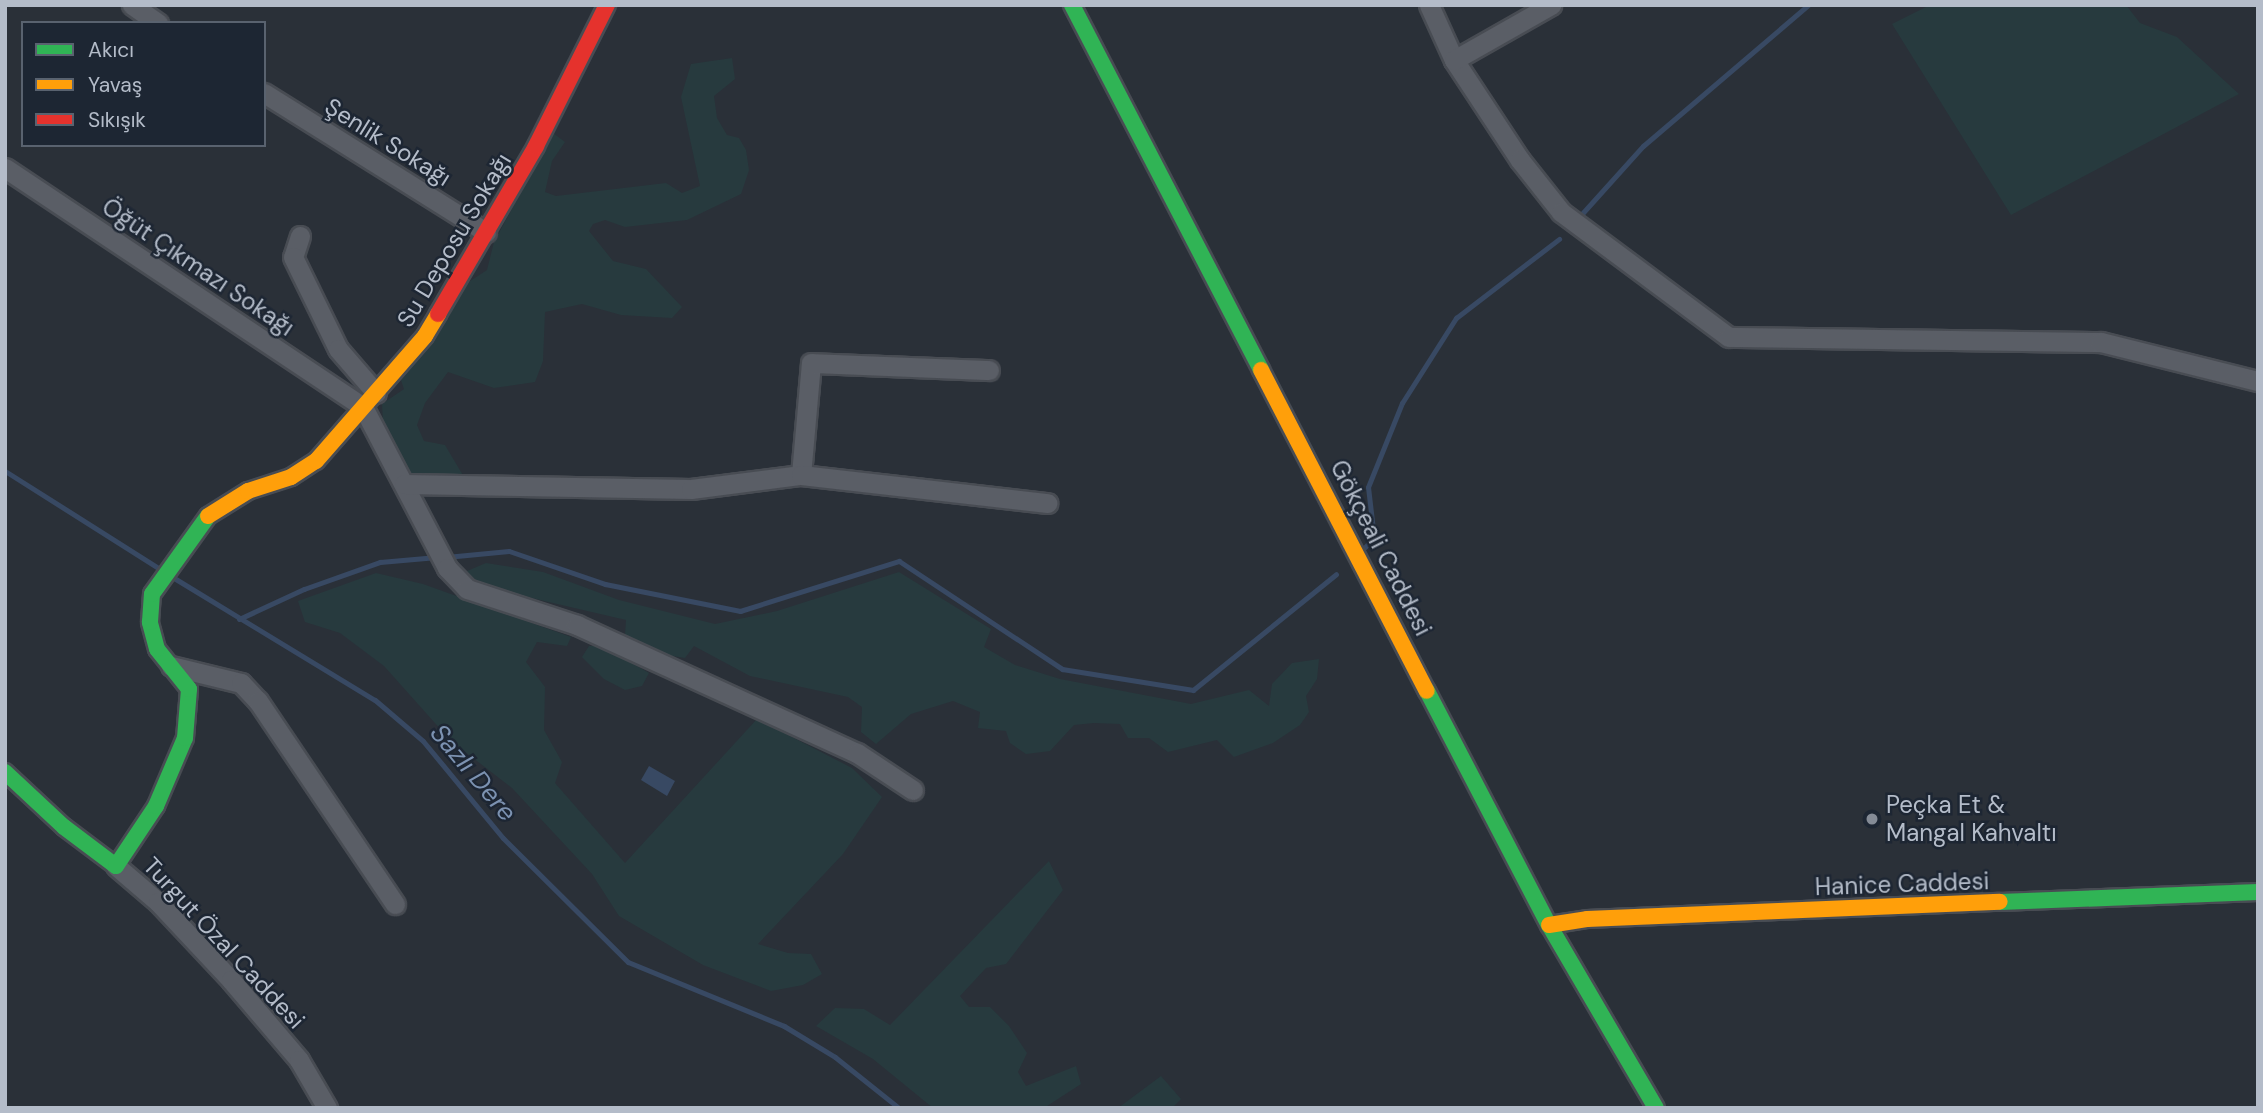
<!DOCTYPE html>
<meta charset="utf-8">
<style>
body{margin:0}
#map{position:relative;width:2263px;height:1113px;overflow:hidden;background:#2a3038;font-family:"DM Sans",sans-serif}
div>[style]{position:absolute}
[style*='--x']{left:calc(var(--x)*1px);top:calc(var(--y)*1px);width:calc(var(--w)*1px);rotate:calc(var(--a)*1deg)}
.green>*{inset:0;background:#273a3e}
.water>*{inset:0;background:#384963}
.stream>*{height:5px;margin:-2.5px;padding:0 2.5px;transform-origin:2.5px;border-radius:2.5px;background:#384963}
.roads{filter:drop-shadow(2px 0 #484c53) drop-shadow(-2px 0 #484c53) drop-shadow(0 2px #484c53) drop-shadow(0 -2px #484c53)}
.street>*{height:19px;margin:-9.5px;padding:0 9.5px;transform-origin:9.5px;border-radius:9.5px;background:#5a5e66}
.fast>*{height:16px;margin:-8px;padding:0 8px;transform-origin:8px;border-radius:8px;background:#30b455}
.slow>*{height:16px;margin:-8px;padding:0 8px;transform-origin:8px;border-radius:8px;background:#ff9f0a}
.jam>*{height:16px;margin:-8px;padding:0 8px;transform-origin:8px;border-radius:8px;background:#e5322d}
.dots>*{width:19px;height:19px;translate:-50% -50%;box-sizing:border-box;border:4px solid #1d2633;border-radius:50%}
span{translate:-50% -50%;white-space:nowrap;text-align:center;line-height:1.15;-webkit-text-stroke:5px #1d2633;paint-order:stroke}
.street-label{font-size:24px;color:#b4bcc9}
.poi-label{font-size:24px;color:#b4bcc9}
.left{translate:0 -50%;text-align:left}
.water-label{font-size:26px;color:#7c92b1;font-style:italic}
.frame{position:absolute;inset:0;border:7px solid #b4bcc9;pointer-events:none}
.legend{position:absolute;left:21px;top:21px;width:245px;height:126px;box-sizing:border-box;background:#1d2633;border:2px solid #59626f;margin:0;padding:9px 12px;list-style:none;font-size:21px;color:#b4bcc9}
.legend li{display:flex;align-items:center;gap:14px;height:35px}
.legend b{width:35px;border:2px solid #59626f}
</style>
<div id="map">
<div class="green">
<i style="clip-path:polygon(1930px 5px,2126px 5px,2140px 23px,2177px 37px,2239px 94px,2011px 215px,1892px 24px)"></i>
<i style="clip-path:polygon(732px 58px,735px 79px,714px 96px,717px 118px,727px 135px,739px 138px,746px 150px,749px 170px,741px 194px,687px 220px,625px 227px,605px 220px,593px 224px,589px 231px,613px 261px,646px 269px,682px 307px,672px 318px,621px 315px,582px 304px,545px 312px,543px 361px,535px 382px,494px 388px,448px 372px,425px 403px,417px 425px,424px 441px,445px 445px,464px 477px,425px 484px,402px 471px,383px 423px,382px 404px,404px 389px,400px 377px,461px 287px,487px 270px,494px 242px,553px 133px,565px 142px,552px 161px,545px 192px,556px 196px,666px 183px,682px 193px,700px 186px,681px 97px,691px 64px)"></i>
<i style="clip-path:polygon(486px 563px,543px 572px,619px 600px,715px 624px,777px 611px,899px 572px,991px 629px,984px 647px,1015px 665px,1060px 679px,1191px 704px,1249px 690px,1269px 706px,1272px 684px,1292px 663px,1319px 659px,1317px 679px,1306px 696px,1309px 712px,1300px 725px,1273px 743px,1234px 757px,1217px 740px,1168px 752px,1149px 738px,1128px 738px,1120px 724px,1094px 723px,1074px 725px,1050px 751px,1026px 754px,1010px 743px,1006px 731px,978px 728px,980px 712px,953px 701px,911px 714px,876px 744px,861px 732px,862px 707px,848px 697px,750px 676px,694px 646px,685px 658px,660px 654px,625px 635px,626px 620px,476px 585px,460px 574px)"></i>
<i style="clip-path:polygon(376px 573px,423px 584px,571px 637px,567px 646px,537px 642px,526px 662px,545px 687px,544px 730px,562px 762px,555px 783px,625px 863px,757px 719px,852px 768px,882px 797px,843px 854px,758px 944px,788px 953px,811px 954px,822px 974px,803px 985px,771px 991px,703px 965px,619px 916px,592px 874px,512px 788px,451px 741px,384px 666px,340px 633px,305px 622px,298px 601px)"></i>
<i style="clip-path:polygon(589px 646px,603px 646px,649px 673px,642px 686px,625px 690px,604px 679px,582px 657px)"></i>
<i style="clip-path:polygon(1049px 861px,1063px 890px,1006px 964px,986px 968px,960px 996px,969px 1007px,990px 1007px,1009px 1026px,1027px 1053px,1018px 1072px,1026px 1086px,1076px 1066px,1081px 1084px,1044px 1108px,933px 1108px,873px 1059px,816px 1026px,835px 1008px,864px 1009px,890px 1025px)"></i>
<i style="clip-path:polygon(1161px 1076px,1181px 1099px,1172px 1108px,1118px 1108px)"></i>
</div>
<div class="water">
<i style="clip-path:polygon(649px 766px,675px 781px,667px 796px,641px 780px)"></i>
</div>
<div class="stream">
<i style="--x:1579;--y:217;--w:96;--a:-48"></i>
<i style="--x:1643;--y:146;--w:217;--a:-40.5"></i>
<i style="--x:5;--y:471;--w:183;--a:32.3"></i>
<i style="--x:1365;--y:547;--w:13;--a:-45"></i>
<i style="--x:1374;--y:538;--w:51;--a:-96.7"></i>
<i style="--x:1368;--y:487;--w:91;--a:-68"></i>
<i style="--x:1402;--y:403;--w:101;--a:-57.6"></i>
<i style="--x:1456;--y:318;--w:130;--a:-37.5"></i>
<i style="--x:446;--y:557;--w:63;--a:-5.4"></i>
<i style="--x:509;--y:551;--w:102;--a:19"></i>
<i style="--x:605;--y:584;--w:138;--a:11.3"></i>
<i style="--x:740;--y:611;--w:167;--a:-17.5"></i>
<i style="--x:899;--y:561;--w:196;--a:33.5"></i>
<i style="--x:1062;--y:669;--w:133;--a:9.1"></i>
<i style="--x:1193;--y:690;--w:184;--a:-39"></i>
<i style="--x:174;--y:578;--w:235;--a:31.3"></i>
<i style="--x:375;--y:700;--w:63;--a:40.5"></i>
<i style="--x:423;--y:741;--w:126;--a:50.5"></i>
<i style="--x:503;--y:838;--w:176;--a:44.8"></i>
<i style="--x:628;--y:962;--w:169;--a:22.3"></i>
<i style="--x:784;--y:1026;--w:60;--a:31.3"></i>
<i style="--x:835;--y:1057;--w:82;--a:38.6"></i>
<i style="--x:239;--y:619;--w:72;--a:-24.8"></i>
<i style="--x:304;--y:589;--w:81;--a:-19.6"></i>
<i style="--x:380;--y:562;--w:57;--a:-5"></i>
</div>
<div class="roads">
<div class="street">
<i style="--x:132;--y:5;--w:32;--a:35"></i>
<i style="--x:1429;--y:5;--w:60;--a:65.6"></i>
<i style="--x:1454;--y:60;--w:120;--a:56.6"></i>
<i style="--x:1520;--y:160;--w:66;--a:51.7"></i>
<i style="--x:1561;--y:212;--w:209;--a:36.7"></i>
<i style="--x:1729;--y:337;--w:372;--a:0.8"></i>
<i style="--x:2101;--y:342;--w:162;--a:14"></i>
<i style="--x:1454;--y:60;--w:112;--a:-29.6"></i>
<i style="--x:264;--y:93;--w:262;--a:32.1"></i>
<i style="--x:5;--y:168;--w:430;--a:33.7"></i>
<i style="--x:363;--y:407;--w:182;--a:62.4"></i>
<i style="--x:447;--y:568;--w:29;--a:46"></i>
<i style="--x:467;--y:589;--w:116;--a:18.1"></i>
<i style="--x:577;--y:625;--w:308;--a:24.6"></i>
<i style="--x:857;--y:753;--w:67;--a:33.5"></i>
<i style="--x:300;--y:236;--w:22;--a:108"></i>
<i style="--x:293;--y:257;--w:102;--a:63.9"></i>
<i style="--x:338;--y:349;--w:58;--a:49.2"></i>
<i style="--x:801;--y:475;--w:112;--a:-84.9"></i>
<i style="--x:811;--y:363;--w:178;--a:2.3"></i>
<i style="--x:404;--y:484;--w:287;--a:1"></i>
<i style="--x:691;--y:489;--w:111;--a:-7.3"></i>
<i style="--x:801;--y:475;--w:248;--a:6.5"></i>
<i style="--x:171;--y:666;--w:72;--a:13.7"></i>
<i style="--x:241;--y:683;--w:25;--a:47"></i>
<i style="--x:258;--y:701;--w:245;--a:56"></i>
<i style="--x:116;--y:866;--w:55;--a:40.6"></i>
<i style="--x:158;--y:902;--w:107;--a:46.9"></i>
<i style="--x:231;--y:980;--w:105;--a:49.6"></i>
<i style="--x:299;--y:1060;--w:56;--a:59.7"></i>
</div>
<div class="fast">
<i style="--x:1072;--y:5;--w:411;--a:62.6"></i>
<i style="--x:1427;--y:691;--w:264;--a:62.5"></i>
<i style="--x:1549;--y:925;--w:212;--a:59.7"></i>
<i style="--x:5;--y:772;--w:81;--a:43"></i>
<i style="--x:64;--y:827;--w:65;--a:36.9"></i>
<i style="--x:116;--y:866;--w:72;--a:-56.3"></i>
<i style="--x:156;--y:806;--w:74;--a:-66.9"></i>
<i style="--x:185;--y:738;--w:49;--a:-85.3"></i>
<i style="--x:189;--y:689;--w:51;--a:-128.7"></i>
<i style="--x:157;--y:649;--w:28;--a:-105"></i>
<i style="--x:150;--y:622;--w:28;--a:-86"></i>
<i style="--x:152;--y:594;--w:96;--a:-54.3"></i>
<i style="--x:2000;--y:902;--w:258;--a:-2.2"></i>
</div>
<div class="slow">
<i style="--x:1261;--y:370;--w:361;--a:62.7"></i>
<i style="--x:208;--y:516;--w:47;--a:-32"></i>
<i style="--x:248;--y:491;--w:45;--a:-18"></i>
<i style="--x:291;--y:477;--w:30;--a:-33"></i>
<i style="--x:316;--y:461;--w:166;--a:-48.9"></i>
<i style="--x:425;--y:336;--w:26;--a:-59"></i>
<i style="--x:1549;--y:925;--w:38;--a:-9"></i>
<i style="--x:1587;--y:919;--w:413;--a:-2.4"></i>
</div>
<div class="jam">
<i style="--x:438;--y:314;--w:194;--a:-59.7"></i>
<i style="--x:536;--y:146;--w:158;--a:-63.3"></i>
</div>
</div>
<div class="dots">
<i style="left:1872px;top:819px;background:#848b96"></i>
</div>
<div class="street-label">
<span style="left:388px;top:142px;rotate:32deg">Şenlik Sokağı</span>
<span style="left:454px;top:240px;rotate:-59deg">Su Deposu Sokağı</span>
<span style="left:198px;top:267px;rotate:34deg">Öğüt Çıkmazı Sokağı</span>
<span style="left:1381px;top:548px;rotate:63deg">Gökçeali Caddesi</span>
<span style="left:1902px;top:884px;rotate:-2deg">Hanice Caddesi</span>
<span style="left:224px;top:943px;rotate:47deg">Turgut Özal Caddesi</span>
</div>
<div class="poi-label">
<span class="left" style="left:1886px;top:819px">Peçka Et &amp;<br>Mangal Kahvaltı</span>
</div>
<div class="water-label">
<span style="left:473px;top:773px;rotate:50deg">Sazlı Dere</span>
</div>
<div class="frame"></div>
<ul class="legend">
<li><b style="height:9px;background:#30b455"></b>Akıcı</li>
<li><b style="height:9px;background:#ff9f0a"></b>Yavaş</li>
<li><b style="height:9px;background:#e5322d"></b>Sıkışık</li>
</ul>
</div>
